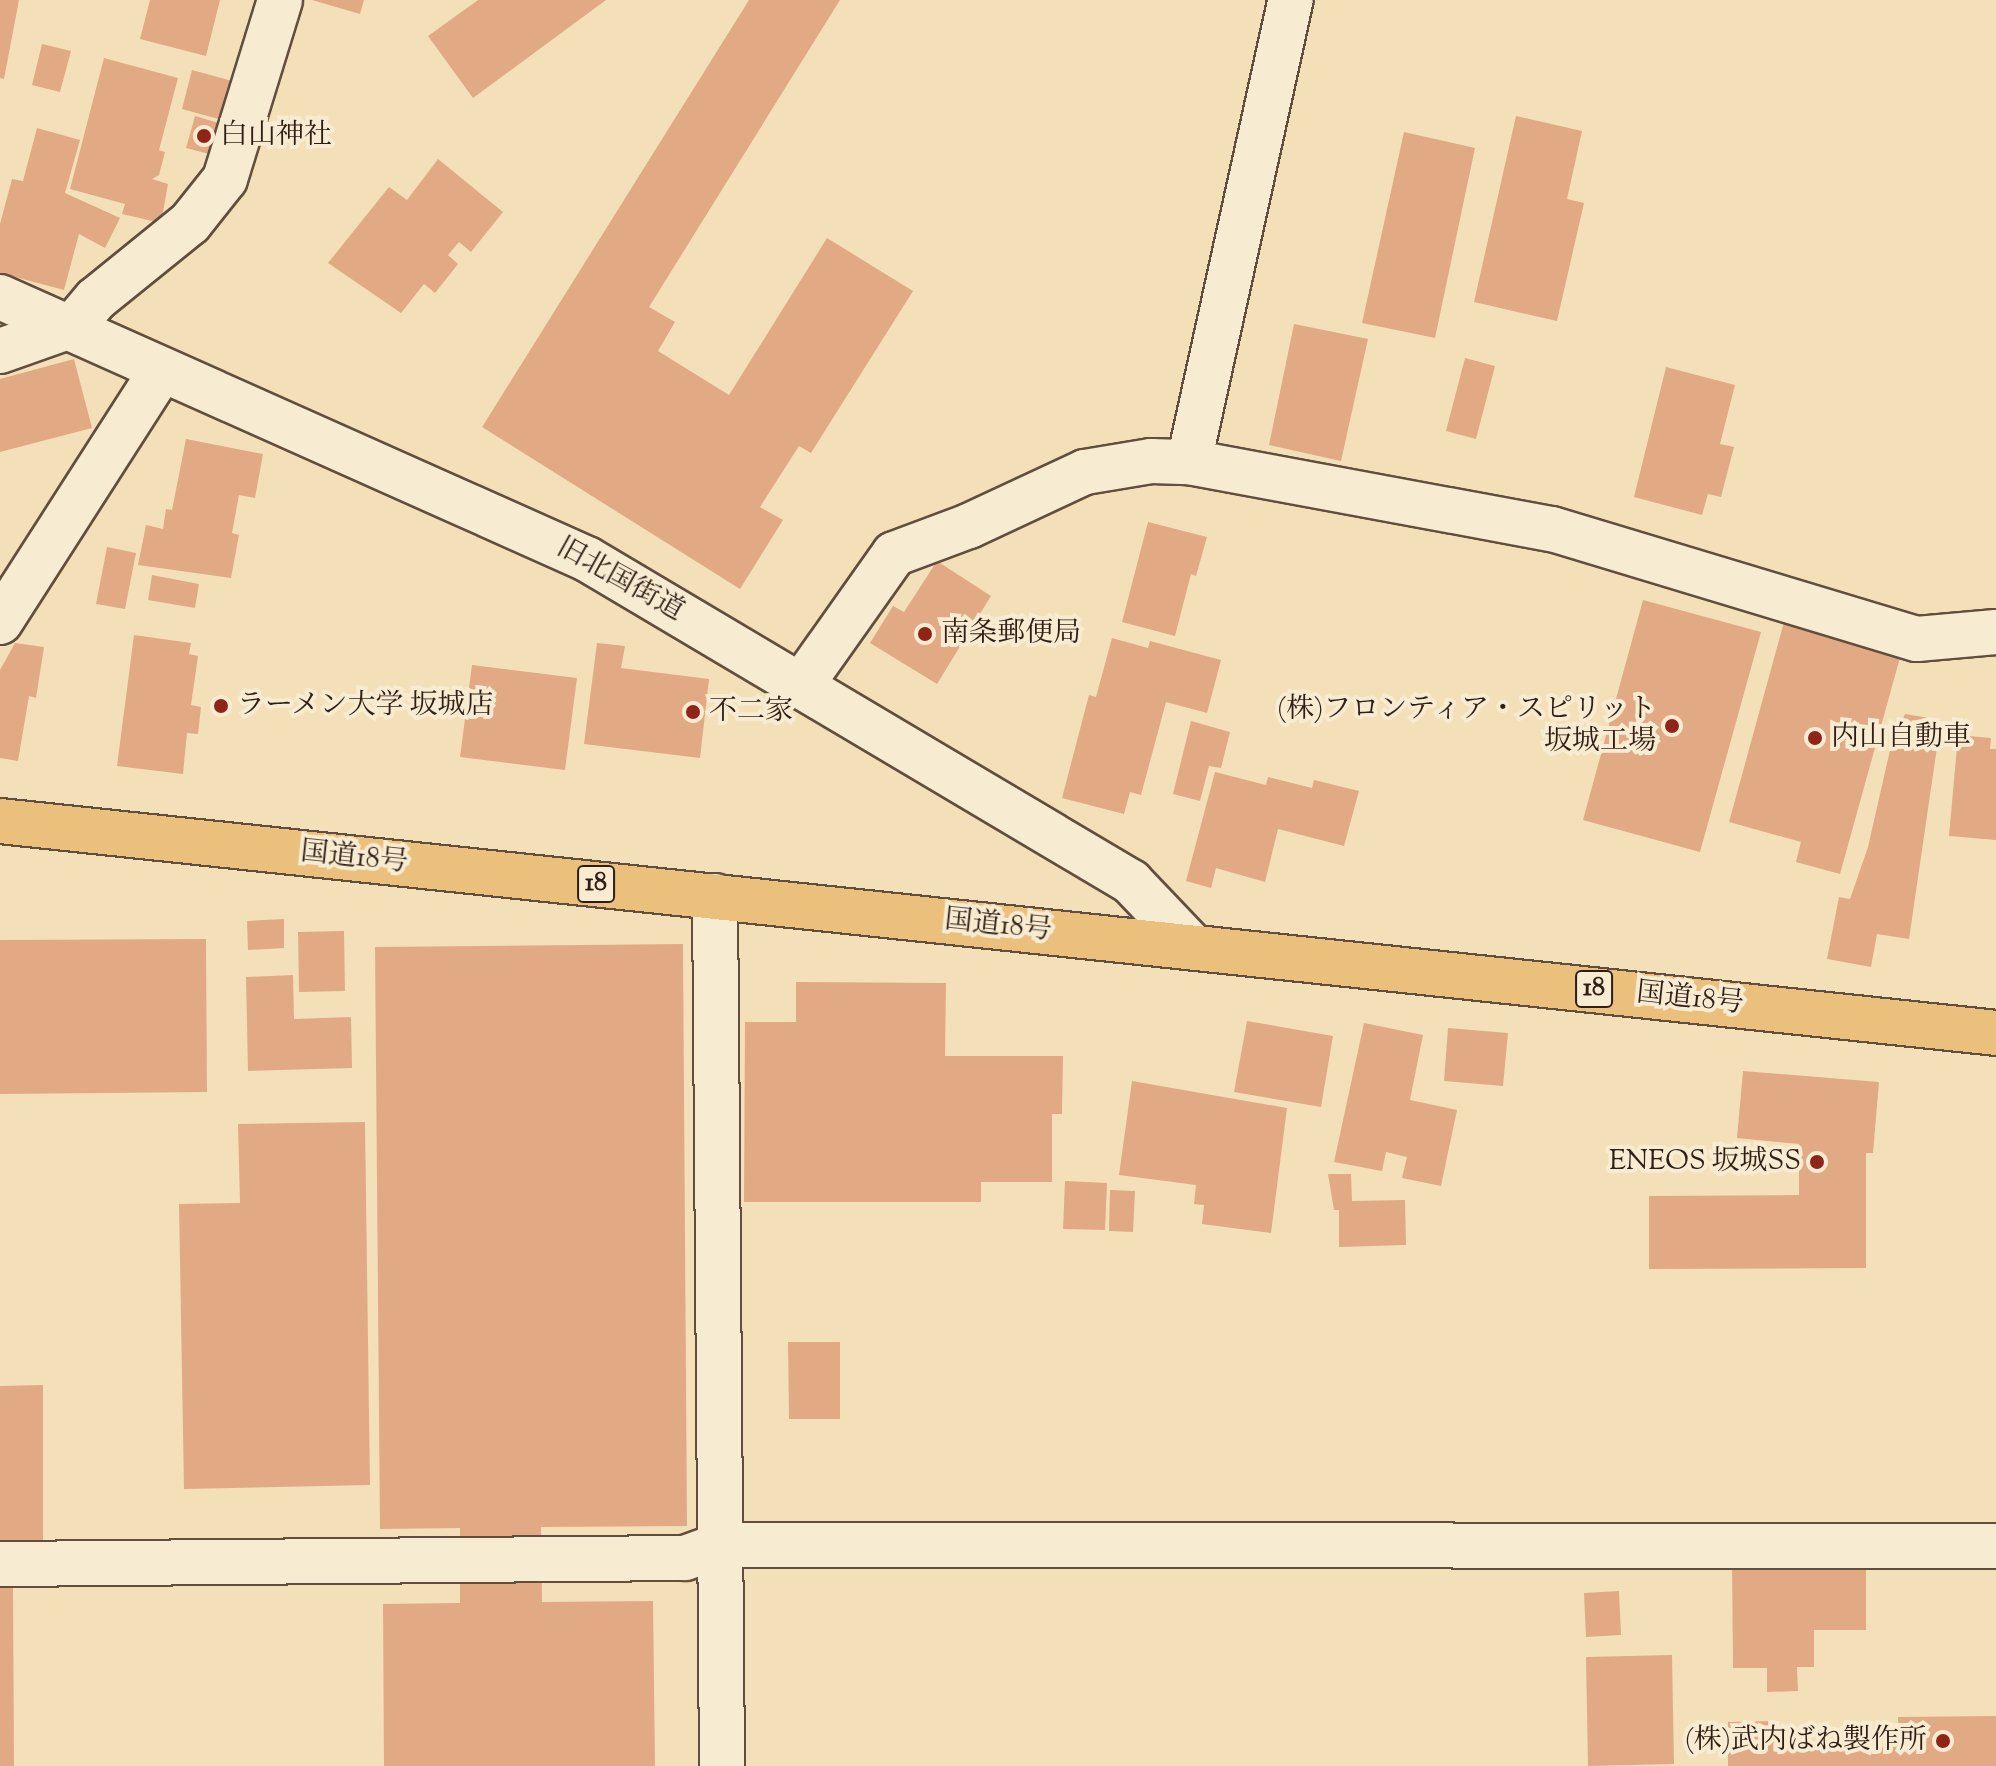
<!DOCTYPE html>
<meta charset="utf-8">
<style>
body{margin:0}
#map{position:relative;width:1996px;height:1766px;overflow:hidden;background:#f3e0b8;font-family:"Sorts Mill Goudy","Noto Serif JP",serif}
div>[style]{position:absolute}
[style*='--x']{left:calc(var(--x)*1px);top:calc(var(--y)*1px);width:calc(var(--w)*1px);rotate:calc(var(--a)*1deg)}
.building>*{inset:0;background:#e2a985}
.roads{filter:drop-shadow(2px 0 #614e3e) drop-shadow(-2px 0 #614e3e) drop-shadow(0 2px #614e3e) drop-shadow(0 -2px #614e3e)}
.minor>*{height:44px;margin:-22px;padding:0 22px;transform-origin:22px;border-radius:22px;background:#f7ebd1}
.highway>*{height:44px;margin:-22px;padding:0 22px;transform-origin:22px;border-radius:22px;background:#eac07c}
.dots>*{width:22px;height:22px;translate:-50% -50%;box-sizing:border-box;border:4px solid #f7ebd1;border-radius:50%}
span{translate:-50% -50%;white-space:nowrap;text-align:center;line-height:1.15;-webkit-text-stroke:8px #f7ebd1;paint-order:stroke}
.shield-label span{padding:2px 6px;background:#f7ebd1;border:2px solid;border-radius:6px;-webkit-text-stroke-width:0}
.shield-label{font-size:26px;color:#301e16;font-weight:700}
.poi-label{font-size:28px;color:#301e16}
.left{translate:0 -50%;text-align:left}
.right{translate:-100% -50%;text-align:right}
.street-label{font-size:28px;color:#301e16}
</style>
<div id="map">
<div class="building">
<i style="clip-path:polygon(0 0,19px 0,4px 79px,0 78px)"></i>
<i style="clip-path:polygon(150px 0,220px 0,206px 56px,140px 39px)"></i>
<i style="clip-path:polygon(312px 0,364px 0,360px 14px)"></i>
<i style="clip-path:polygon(478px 0,606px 0,473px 98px,428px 36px)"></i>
<i style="clip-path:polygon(749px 0,840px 0,649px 307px,675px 322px,658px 351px,729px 395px,827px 238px,913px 291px,811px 453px,799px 446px,760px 507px,783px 520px,740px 589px,482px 427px)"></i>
<i style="clip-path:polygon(42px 44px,71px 51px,60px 92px,32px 85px)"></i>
<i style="clip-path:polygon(104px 58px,178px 78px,159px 150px,165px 152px,159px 175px,152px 179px,168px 184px,161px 223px,122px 214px,125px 204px,70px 189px)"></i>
<i style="clip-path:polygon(192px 70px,236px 82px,226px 121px,182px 109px)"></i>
<i style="clip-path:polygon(195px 116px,222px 124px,213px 155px,186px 148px)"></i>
<i style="clip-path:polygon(1516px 116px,1582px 131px,1567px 199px,1584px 203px,1557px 321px,1474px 302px)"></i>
<i style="clip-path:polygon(37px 128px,80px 140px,65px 193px,120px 218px,105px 248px,79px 234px,64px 290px,0 273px,0 224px,12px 179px,23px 181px)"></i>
<i style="clip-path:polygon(1404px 132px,1475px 148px,1435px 338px,1362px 323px)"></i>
<i style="clip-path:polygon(438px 159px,503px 212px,471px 252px,459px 242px,448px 255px,458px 264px,435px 293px,424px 284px,401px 313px,328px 263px,389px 187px,407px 200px)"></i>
<i style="clip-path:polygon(1294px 324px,1368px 339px,1341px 461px,1269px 445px)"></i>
<i style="clip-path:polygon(1465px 358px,1495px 366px,1476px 439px,1446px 431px)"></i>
<i style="clip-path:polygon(74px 359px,92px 428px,0 452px,0 379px)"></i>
<i style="clip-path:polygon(1666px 367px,1735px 385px,1720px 444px,1734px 447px,1721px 497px,1708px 494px,1702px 515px,1634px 497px)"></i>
<i style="clip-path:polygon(186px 439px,263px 454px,255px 498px,239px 495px,232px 533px,239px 535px,231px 578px,138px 565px,146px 525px,163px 529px,166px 509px,172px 510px)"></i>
<i style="clip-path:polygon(1148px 522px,1207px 537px,1196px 576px,1191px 574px,1175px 636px,1122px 622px)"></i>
<i style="clip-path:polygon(107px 547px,136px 553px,125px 609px,96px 604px)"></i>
<i style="clip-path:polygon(937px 561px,991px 596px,937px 684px,870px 643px,893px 606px,904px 612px)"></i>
<i style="clip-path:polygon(152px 575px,199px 584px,195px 608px,148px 600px)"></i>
<i style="clip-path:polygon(1643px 600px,1761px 632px,1700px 852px,1583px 820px)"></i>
<i style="clip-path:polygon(1784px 622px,1901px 654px,1840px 874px,1796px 862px,1801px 842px,1729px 822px)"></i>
<i style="clip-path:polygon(134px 635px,191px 643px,189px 654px,198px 656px,191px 705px,201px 707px,198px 734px,187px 733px,183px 774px,117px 766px)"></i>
<i style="clip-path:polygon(1112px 638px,1148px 648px,1150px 641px,1221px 660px,1207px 713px,1166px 702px,1141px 795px,1130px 792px,1124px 814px,1062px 798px,1089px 695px,1096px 697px)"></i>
<i style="clip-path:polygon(15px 643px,44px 647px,36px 698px,29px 696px,18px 761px,0 758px,0 670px)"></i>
<i style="clip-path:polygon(597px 643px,625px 646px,621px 668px,709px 679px,700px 758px,584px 744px)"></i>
<i style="clip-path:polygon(472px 665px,577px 678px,565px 770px,460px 757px)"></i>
<i style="clip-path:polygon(1905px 714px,1941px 720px,1909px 939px,1877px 934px,1871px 967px,1827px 959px,1839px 897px,1850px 899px,1868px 847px,1890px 750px)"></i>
<i style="clip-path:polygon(1191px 721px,1230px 732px,1221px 768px,1209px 766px,1200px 801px,1173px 794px)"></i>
<i style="clip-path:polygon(1958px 735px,1991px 738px,1990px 749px,1996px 749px,1996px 840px,1949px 836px)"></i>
<i style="clip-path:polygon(1215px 772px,1266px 785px,1268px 777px,1312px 788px,1314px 780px,1359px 791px,1344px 846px,1278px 829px,1265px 882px,1216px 868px,1211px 888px,1186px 881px)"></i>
<i style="clip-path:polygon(284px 919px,284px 948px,248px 950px,247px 921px)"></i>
<i style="clip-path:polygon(344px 931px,345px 991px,299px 992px,298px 932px)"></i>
<i style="clip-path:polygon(206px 939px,207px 1092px,0 1094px,0 940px)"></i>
<i style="clip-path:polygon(683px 944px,687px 1526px,541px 1527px,542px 1602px,653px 1601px,655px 1766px,384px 1766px,383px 1604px,460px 1603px,460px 1528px,380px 1529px,375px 947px)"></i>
<i style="clip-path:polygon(293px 975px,294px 1019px,351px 1017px,352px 1068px,248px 1071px,246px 977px)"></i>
<i style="clip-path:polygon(796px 982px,946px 983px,945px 1056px,1063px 1056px,1062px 1114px,1052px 1114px,1052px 1182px,981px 1182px,981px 1202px,744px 1202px,745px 1022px,796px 1022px)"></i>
<i style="clip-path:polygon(1247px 1021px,1333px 1036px,1321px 1107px,1234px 1092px)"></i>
<i style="clip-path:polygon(1364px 1023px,1423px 1035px,1410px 1100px,1457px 1110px,1441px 1186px,1402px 1178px,1407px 1157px,1386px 1152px,1382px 1171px,1334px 1162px)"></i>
<i style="clip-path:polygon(1448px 1028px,1508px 1033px,1503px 1086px,1444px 1081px)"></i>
<i style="clip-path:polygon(1743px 1071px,1879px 1082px,1873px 1153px,1866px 1153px,1866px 1268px,1649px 1269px,1649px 1196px,1799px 1195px,1799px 1144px,1737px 1138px)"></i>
<i style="clip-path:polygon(1132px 1081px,1287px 1108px,1271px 1233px,1202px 1224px,1204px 1205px,1194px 1204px,1196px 1185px,1119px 1175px)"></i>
<i style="clip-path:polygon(365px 1122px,370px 1485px,184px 1489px,179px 1204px,240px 1203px,238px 1124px)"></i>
<i style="clip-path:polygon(1328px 1174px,1351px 1174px,1352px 1201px,1405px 1200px,1406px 1245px,1339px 1247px,1339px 1210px,1334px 1210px)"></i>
<i style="clip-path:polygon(1065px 1181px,1107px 1183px,1105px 1230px,1063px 1229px)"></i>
<i style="clip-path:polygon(1110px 1190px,1135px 1191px,1133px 1232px,1109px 1231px)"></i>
<i style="clip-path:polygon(788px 1342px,840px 1342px,840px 1419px,789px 1419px)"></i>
<i style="clip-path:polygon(43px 1385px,43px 1540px,0 1541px,0 1386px)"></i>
<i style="clip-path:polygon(1866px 1565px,1866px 1630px,1814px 1630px,1814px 1667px,1797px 1667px,1798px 1691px,1767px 1692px,1767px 1668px,1733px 1668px,1732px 1566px)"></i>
<i style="clip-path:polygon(0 1587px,13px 1587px,14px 1766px,0 1766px)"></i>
<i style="clip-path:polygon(1619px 1591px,1621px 1635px,1586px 1637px,1584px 1593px)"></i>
<i style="clip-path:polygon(1672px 1655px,1674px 1764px,1588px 1766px,1586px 1657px)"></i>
<i style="clip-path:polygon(1996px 1716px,1996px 1766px,1728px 1766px,1728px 1722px,1776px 1721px,1775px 1750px,1881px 1749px,1898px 1733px,1898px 1717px)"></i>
</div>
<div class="roads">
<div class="minor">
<i style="--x:0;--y:297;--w:643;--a:24.05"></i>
<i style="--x:587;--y:559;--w:633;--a:30.7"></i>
<i style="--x:1131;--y:882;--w:88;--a:46.4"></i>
<i style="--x:0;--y:351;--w:78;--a:-19.4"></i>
<i style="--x:74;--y:325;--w:34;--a:-50"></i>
<i style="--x:96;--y:299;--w:121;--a:-39"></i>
<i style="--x:190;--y:223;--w:56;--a:-51.5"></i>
<i style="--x:225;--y:179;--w:187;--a:-72.9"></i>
<i style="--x:1189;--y:462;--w:473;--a:-77.6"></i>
<i style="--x:0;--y:622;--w:298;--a:-57.3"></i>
<i style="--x:802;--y:684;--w:159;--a:-54.7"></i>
<i style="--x:894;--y:554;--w:80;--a:-20.5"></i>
<i style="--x:969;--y:526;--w:128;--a:-25"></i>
<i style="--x:1085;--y:472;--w:67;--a:-9.5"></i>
<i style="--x:1151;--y:461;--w:38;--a:2"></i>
<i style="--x:1189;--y:462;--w:369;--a:10.5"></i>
<i style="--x:1552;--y:529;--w:381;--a:16.8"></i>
<i style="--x:1917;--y:639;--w:79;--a:-5.1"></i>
<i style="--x:715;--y:896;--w:870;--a:89.54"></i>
<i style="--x:0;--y:1564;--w:685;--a:-0.5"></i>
<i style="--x:685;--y:1558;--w:37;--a:-20"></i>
<i style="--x:720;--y:1545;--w:1276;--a:0.04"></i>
</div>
<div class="highway">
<i style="--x:0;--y:821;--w:2007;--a:6.06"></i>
</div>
</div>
<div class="dots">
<i style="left:204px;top:136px;background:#8f2418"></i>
<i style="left:925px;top:634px;background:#8f2418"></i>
<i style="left:221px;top:706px;background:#8f2418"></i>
<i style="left:693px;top:712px;background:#8f2418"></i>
<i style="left:1672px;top:726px;background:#8f2418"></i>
<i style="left:1815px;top:738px;background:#8f2418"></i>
<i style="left:1817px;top:1162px;background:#8f2418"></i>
<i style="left:1943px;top:1741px;background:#8f2418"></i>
</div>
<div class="shield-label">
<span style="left:596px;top:884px">18</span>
<span style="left:1594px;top:989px">18</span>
</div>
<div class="poi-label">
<span class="left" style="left:220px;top:136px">白山神社</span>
<span class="left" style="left:941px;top:634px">南条郵便局</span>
<span class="left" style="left:237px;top:706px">ラーメン大学 坂城店</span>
<span class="right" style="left:1656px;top:726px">(株)フロンティア・スピリット<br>坂城工場</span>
<span class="left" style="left:709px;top:712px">不二家</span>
<span class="left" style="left:1831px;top:738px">内山自動車</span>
<span class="right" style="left:1801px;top:1162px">ENEOS 坂城SS</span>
<span class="right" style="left:1927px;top:1741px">(株)武内ばね製作所</span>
</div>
<div class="street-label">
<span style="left:620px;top:580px;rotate:29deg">旧北国街道</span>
<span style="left:354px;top:858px;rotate:6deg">国道18号</span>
<span style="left:998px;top:926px;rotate:6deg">国道18号</span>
<span style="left:1690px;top:999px;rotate:6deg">国道18号</span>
</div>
</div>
